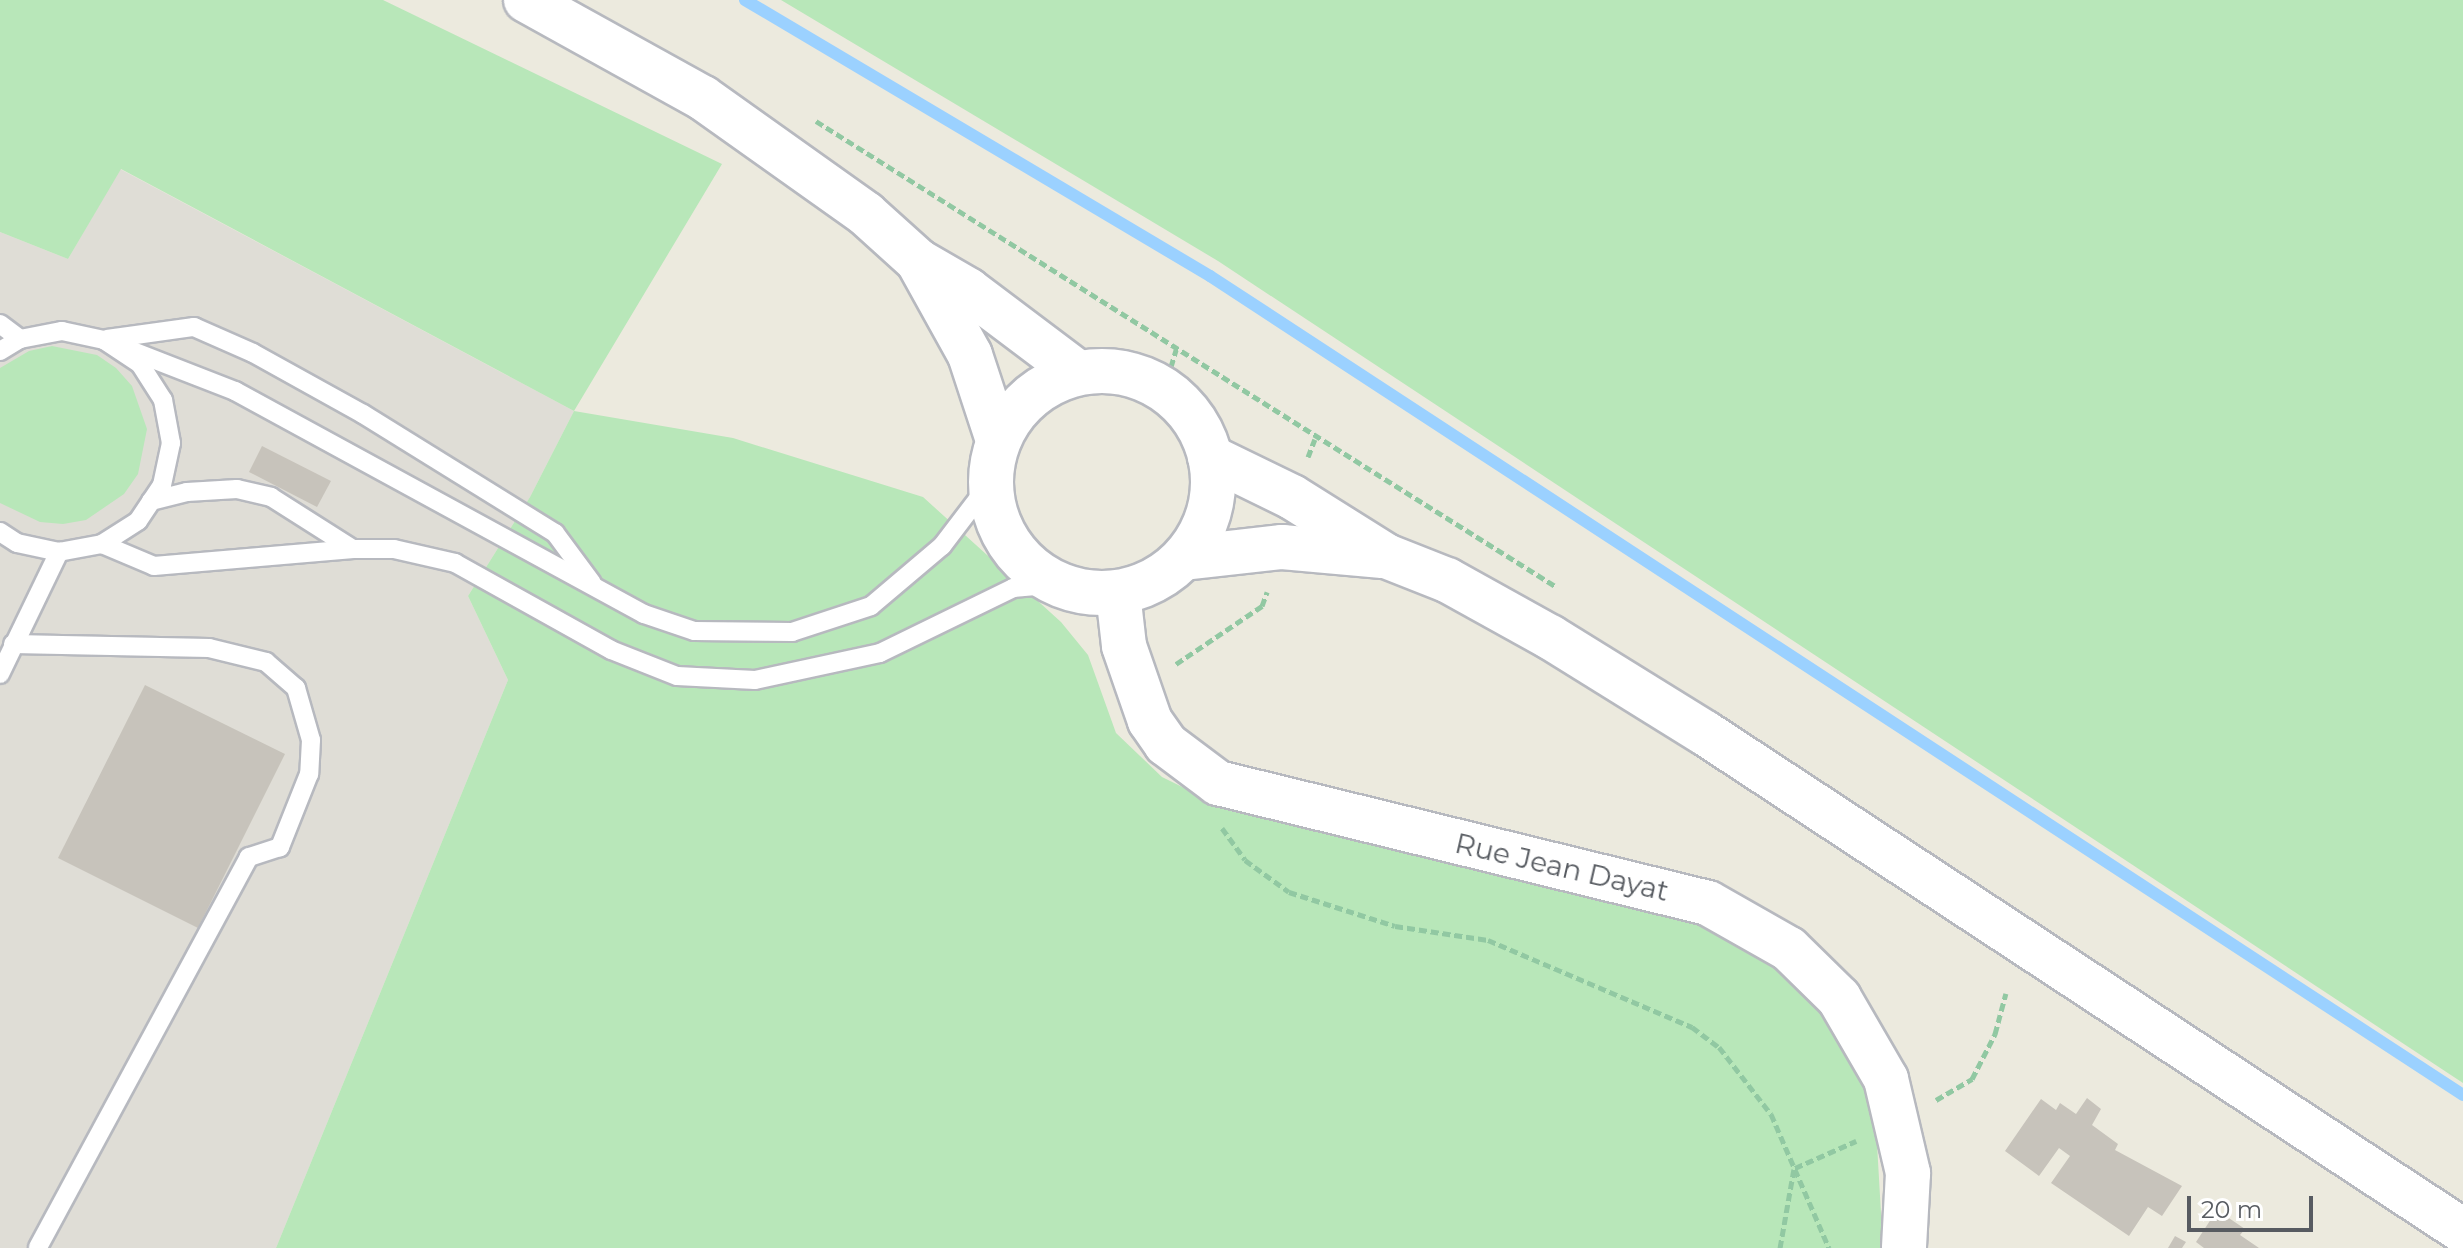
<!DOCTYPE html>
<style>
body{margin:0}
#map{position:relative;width:2463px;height:1248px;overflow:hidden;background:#eceade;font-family:Montserrat,sans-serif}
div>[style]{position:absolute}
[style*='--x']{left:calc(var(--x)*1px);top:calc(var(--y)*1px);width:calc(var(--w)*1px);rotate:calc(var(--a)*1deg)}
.industrial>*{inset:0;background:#dfddd6}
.green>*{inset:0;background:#b8e7b9}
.stream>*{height:12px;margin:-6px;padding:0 6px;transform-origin:6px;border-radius:6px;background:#9bd1ff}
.building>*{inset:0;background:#c7c3bb}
.path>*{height:5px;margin-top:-2.5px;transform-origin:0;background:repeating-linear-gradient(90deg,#91c8a2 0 8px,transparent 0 12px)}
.roads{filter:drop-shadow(2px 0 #b7b9bf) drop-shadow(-2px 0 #b7b9bf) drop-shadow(0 2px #b7b9bf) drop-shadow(0 -2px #b7b9bf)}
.service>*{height:18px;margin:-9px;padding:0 9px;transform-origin:9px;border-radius:9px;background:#fff}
.tertiary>*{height:44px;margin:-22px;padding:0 22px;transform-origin:22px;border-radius:22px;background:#fff}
.secondary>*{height:44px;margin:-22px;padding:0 22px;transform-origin:22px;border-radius:22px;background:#fff}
.secondary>.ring{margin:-22px;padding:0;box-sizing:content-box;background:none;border:44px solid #fff;border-radius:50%}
span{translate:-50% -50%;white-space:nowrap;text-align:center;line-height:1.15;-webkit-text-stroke:7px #fff;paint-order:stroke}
.street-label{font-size:28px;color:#575b61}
.scale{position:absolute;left:2187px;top:1196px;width:126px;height:36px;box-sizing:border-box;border:4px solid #575b61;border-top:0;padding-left:10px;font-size:24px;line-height:28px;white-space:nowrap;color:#575b61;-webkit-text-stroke:6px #fff;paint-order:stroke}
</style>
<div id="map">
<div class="industrial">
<i style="clip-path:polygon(120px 169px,574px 411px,530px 497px,468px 596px,508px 680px,276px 1248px,0 1248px,0 232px,68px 259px)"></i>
</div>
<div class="green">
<i style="clip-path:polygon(0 0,383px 0,722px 164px,574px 411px,733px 438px,923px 497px,1061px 622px,1088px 655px,1116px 733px,1162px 777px,1231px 811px,1673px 910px,1767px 957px,1835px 1024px,1875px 1109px,1883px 1248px,276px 1248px,508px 680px,468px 596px,530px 497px,574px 411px,121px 169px,68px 259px,0 232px)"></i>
<i style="clip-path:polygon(781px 0,2463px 0,2463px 1083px,1218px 261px)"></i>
<i style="clip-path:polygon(52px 346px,97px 355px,116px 368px,132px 386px,147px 429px,138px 474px,124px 494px,86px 520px,63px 524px,40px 522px,0 503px,0 368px,29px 351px)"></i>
</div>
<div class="stream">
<i style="--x:745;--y:0;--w:541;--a:30.69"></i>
<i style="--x:1210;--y:276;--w:1497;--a:33.17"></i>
</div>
<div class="building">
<i style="clip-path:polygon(262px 446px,331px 481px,317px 507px,249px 472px)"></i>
<i style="clip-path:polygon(145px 685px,285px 754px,198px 928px,58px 858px)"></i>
<i style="clip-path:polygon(2087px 1098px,2101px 1109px,2092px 1125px,2118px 1144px,2115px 1150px,2182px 1186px,2162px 1216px,2148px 1207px,2129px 1236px,2051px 1183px,2070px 1156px,2059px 1148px,2039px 1176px,2005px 1151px,2041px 1099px,2056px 1110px,2060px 1103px,2076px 1114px)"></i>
<i style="clip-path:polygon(2217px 1210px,2245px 1229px,2240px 1235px,2259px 1248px,2204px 1248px,2196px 1242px)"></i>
<i style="clip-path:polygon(2175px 1236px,2186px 1242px,2182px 1248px,2168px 1248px)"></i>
</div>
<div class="path">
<i style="--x:816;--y:121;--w:873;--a:32.18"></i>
<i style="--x:1164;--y:390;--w:42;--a:-73.3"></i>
<i style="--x:1308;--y:457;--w:19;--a:-69"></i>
<i style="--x:1176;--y:664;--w:104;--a:-34"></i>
<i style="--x:1262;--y:606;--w:15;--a:-70"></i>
<i style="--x:1222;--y:828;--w:39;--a:54"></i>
<i style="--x:1245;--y:860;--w:54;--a:36"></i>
<i style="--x:1289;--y:892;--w:111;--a:17.8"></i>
<i style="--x:1395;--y:926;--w:94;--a:8.6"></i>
<i style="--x:1488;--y:940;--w:222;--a:23.1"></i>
<i style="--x:1692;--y:1027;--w:34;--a:37"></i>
<i style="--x:1719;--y:1047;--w:85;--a:52.2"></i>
<i style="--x:1771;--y:1114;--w:146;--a:66.6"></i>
<i style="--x:1936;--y:1100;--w:42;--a:-30.3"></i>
<i style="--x:1972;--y:1079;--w:51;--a:-62.9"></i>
<i style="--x:1995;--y:1034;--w:42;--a:-75"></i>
<i style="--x:1795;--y:1168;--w:67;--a:-23.9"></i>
<i style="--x:1780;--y:1248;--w:80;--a:-80"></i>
</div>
<div class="roads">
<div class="service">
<i style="--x:0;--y:324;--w:25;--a:37"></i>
<i style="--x:107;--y:339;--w:88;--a:-7.9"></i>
<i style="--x:194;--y:327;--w:64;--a:23.8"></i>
<i style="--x:253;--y:353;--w:126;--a:29"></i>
<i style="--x:363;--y:414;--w:226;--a:31.8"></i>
<i style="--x:555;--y:533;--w:62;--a:53.5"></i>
<i style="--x:104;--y:340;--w:141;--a:21.3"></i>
<i style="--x:235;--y:391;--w:466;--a:28.6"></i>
<i style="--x:644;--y:614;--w:53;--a:18.8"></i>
<i style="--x:694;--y:631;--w:98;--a:0.6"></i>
<i style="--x:792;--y:632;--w:83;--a:-18.2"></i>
<i style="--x:871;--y:606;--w:93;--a:-40.2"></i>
<i style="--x:942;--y:546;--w:79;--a:-52.7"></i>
<i style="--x:0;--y:351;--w:23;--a:-31"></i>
<i style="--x:20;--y:339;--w:43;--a:-10.8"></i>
<i style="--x:62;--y:331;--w:43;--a:12.1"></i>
<i style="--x:104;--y:340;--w:43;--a:33.7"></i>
<i style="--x:140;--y:364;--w:43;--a:57.4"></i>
<i style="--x:163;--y:400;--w:44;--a:79.5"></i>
<i style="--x:171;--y:443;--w:43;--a:102.1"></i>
<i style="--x:162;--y:485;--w:43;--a:123.7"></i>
<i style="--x:138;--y:521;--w:43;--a:147.4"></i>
<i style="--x:102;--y:544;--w:44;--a:169.5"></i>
<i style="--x:59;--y:552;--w:43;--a:-167.9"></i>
<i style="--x:17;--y:543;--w:20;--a:-147"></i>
<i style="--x:151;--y:501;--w:37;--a:-14"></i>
<i style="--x:187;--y:492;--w:50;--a:-3.4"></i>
<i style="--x:237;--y:489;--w:35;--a:13"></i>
<i style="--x:271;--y:497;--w:97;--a:32.4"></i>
<i style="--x:353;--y:549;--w:41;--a:0"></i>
<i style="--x:394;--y:549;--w:63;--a:12.9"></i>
<i style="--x:455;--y:563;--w:179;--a:29.1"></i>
<i style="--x:611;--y:650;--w:71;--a:21.5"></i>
<i style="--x:677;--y:676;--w:78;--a:2.9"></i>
<i style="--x:755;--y:680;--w:128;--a:-12.2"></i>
<i style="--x:880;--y:653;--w:148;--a:-26"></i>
<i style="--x:1013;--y:588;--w:45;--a:-5.1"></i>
<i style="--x:102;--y:544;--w:56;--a:22.9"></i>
<i style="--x:154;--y:566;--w:200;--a:-4.9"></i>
<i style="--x:13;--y:644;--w:196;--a:1.2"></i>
<i style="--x:209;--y:648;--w:59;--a:13.8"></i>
<i style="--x:266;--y:662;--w:40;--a:41"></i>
<i style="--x:296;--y:688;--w:54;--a:73.9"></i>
<i style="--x:311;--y:740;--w:34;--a:93"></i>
<i style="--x:309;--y:774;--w:79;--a:111.7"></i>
<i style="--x:280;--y:847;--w:33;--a:162"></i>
<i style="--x:249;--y:857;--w:444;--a:118.4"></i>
<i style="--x:0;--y:674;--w:136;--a:-64.2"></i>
</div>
<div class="tertiary">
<i style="--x:1118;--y:593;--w:53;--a:83.5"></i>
<i style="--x:1124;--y:646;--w:79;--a:70.9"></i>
<i style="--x:1150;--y:721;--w:28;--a:55"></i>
<i style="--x:1166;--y:744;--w:65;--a:36.9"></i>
<i style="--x:1218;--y:783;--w:504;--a:13.76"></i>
<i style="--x:1708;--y:903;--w:93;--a:29.6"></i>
<i style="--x:1789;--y:949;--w:70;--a:44.4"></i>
<i style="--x:1839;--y:998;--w:94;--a:59.9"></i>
<i style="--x:1886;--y:1079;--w:97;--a:76.8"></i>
<i style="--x:1908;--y:1173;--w:75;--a:93.1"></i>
</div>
<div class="secondary">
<i style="--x:526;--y:0;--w:202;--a:29"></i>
<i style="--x:703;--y:98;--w:200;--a:35.4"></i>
<i style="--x:866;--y:214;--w:70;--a:42.1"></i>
<i style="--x:918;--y:261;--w:58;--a:30.1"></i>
<i style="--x:968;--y:290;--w:138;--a:37"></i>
<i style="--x:918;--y:261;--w:107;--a:61"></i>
<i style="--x:970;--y:355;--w:89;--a:71.8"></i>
<i class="ring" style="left:991px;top:371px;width:178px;height:178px"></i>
<i style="--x:1210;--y:457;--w:91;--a:26"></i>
<i style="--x:1292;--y:497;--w:111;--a:32.1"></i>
<i style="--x:1386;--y:556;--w:66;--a:21.5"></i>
<i style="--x:1447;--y:580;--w:118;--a:29"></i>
<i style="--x:1550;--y:637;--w:182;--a:31.8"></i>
<i style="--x:1705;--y:733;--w:907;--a:33.3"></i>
<i style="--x:1184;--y:558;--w:99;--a:-6.4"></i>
<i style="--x:1282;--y:547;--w:98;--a:5.2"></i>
</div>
</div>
<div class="street-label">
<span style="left:1562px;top:867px;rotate:13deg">Rue Jean Dayat</span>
</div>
<div class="scale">20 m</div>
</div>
